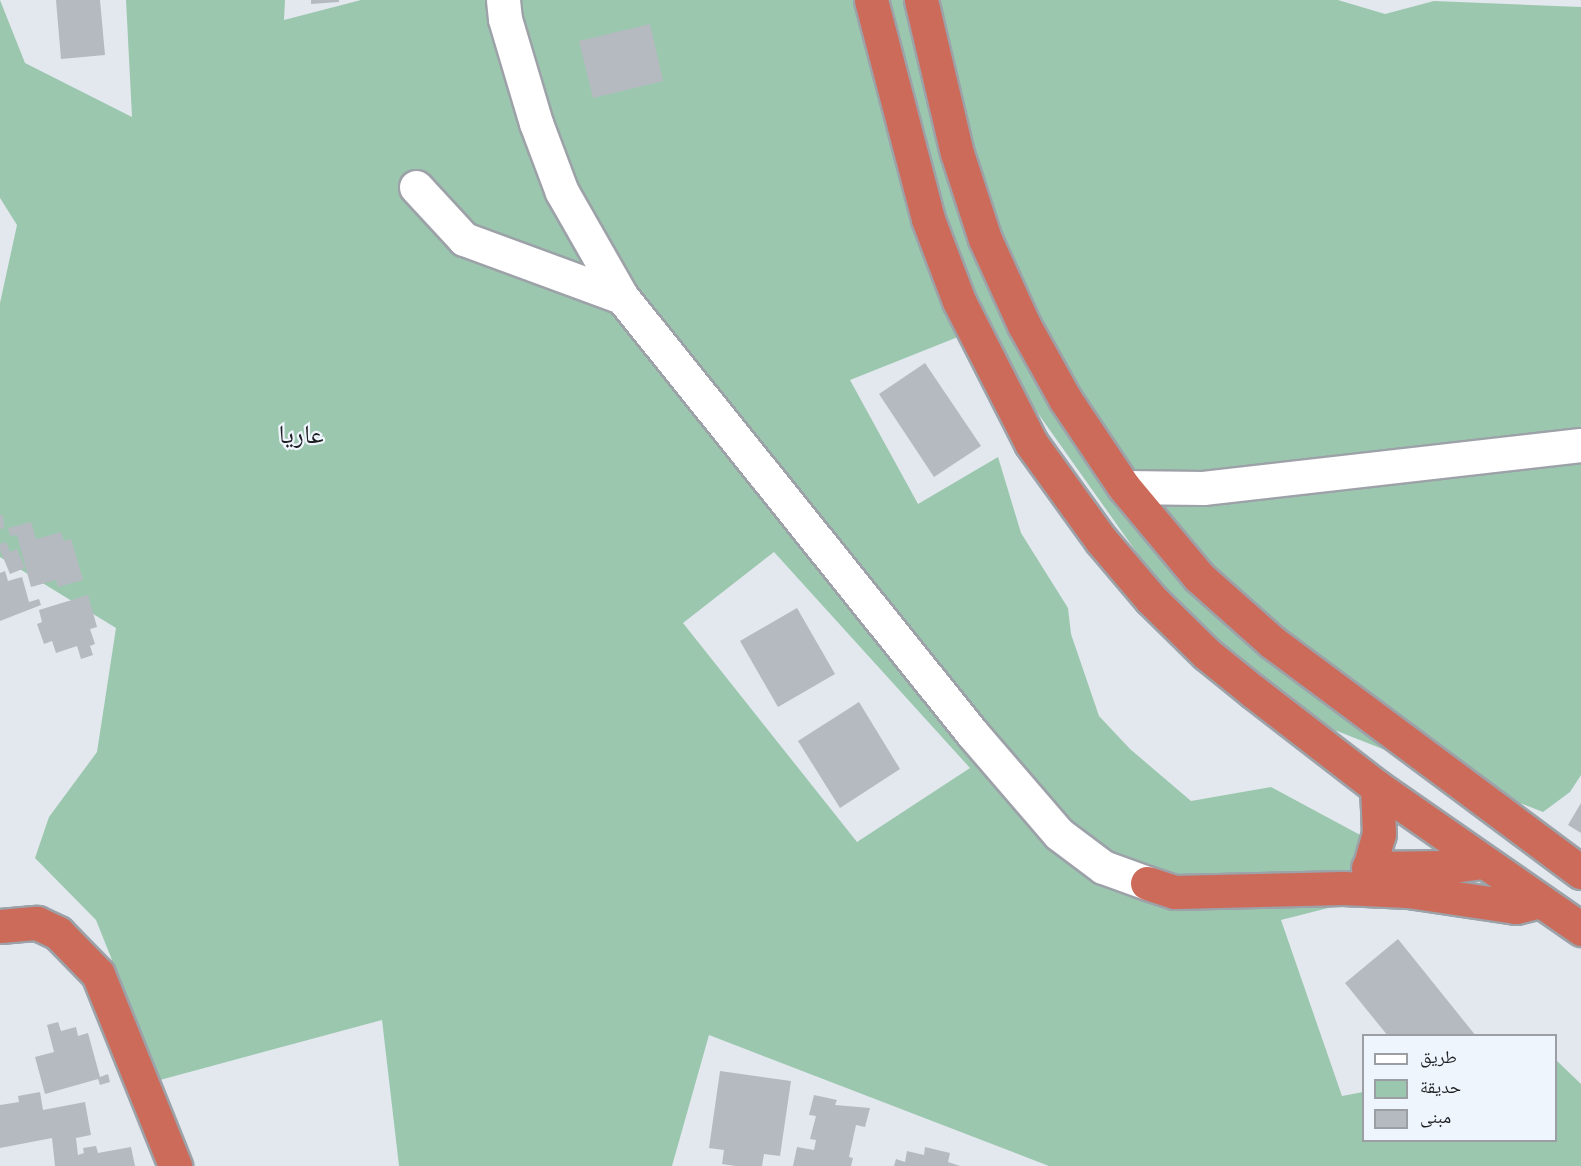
<!DOCTYPE html>
<meta charset="utf-8">
<style>
body{margin:0}
#map{position:relative;width:1581px;height:1166px;overflow:hidden;background:#e2e8ee;font-family:"Space Grotesk","Noto Naskh Arabic",sans-serif}
div>[style]{position:absolute}
[style*='--x']{left:calc(var(--x)*1px);top:calc(var(--y)*1px);width:calc(var(--w)*1px);rotate:calc(var(--a)*1deg)}
.green>*{inset:0;background:#9cc7af}
.building>*{inset:0;background:#b5bac1}
.roads{filter:drop-shadow(2px 0 #9ca2a8) drop-shadow(-2px 0 #9ca2a8) drop-shadow(0 2px #9ca2a8) drop-shadow(0 -2px #9ca2a8)}
.minor>*{height:33px;margin:-16.5px;padding:0 16.5px;transform-origin:16.5px;border-radius:16.5px;background:#fff}
.highway>*{height:33px;margin:-16.5px;padding:0 16.5px;transform-origin:16.5px;border-radius:16.5px;background:#cc6b5a}
span{translate:-50% -50%;white-space:nowrap;text-align:center;line-height:1.15;-webkit-text-stroke:4.5px #eff5fc;paint-order:stroke}
.quarter-label{font-size:26px;color:#1d1f21}
.legend{position:absolute;left:1362px;top:1034px;width:195px;height:108px;box-sizing:border-box;background:#eff5fc;border:2px solid #9b9fa4;margin:0;padding:8px 10px;list-style:none;font-size:18px;color:#1d1f21}
.legend li{display:flex;align-items:center;gap:12px;height:30px}
.legend b{width:30px;border:2px solid #9b9fa4}
</style>
<div id="map">
<div class="green">
<i style="clip-path:polygon(evenodd,0 0,25px 63px,132px 117px,126px 0,285px 0,284px 20px,361px 0,1338px 0,1385px 14px,1434px 1px,1581px 7px,1581px 775px,1570px 792px,1543px 812px,1337px 731px,1312px 727px,1169px 598px,978px 329px,850px 380px,918px 504px,998px 457px,1021px 533px,1068px 608px,1071px 634px,1099px 716px,1130px 749px,1191px 801px,1271px 787px,1442px 879px,1281px 920px,1342px 1096px,1363px 1092px,1364px 1140px,1556px 1140px,1556px 1060px,1581px 1084px,1581px 1166px,1049px 1166px,709px 1035px,672px 1166px,399px 1166px,382px 1020px,160px 1080px,96px 920px,35px 858px,49px 817px,97px 752px,116px 628px,0 557px,0 303px,17px 225px,0 198px,0 0,774px 552px,970px 768px,857px 842px,683px 623px,774px 552px)"></i>
</div>
<div class="building">
<i style="clip-path:polygon(56px 0,100px 0,105px 55px,61px 59px)"></i>
<i style="clip-path:polygon(311px 0,339px 0,339px 2px,311px 4px)"></i>
<i style="clip-path:polygon(650px 24px,663px 81px,593px 98px,579px 41px)"></i>
<i style="clip-path:polygon(925px 363px,981px 446px,934px 477px,879px 394px)"></i>
<i style="clip-path:polygon(0 515px,3px 515px,4px 528px,0 529px)"></i>
<i style="clip-path:polygon(31px 522px,36px 539px,61px 532px,64px 541px,71px 539px,83px 580px,58px 587px,56px 580px,31px 587px,17px 535px,10px 536px,8px 528px)"></i>
<i style="clip-path:polygon(6px 542px,10px 552px,17px 549px,25px 568px,10px 574px,0 550px,0 544px)"></i>
<i style="clip-path:polygon(5px 571px,8px 581px,22px 577px,29px 602px,39px 599px,41px 605px,0 621px,0 573px)"></i>
<i style="clip-path:polygon(88px 595px,97px 627px,90px 629px,95px 644px,90px 646px,93px 655px,81px 659px,77px 646px,56px 653px,52px 641px,44px 644px,37px 624px,42px 622px,39px 610px)"></i>
<i style="clip-path:polygon(797px 608px,835px 674px,778px 707px,740px 641px)"></i>
<i style="clip-path:polygon(859px 702px,900px 769px,840px 808px,798px 741px)"></i>
<i style="clip-path:polygon(1581px 803px,1581px 833px,1568px 825px)"></i>
<i style="clip-path:polygon(1398px 939px,1476px 1036px,1388px 1036px,1345px 983px)"></i>
<i style="clip-path:polygon(58px 1022px,61px 1031px,76px 1027px,78px 1036px,88px 1033px,100px 1077px,108px 1074px,110px 1082px,100px 1085px,98px 1079px,45px 1094px,35px 1057px,54px 1052px,47px 1025px)"></i>
<i style="clip-path:polygon(720px 1071px,791px 1081px,780px 1156px,764px 1154px,762px 1166px,736px 1166px,722px 1164px,724px 1150px,709px 1148px)"></i>
<i style="clip-path:polygon(40px 1092px,43px 1110px,85px 1102px,91px 1135px,76px 1138px,78px 1155px,84px 1153px,83px 1148px,96px 1146px,98px 1153px,131px 1147px,135px 1166px,55px 1166px,52px 1138px,0 1148px,0 1105px,19px 1102px,18px 1096px)"></i>
<i style="clip-path:polygon(814px 1095px,837px 1100px,835px 1105px,870px 1108px,865px 1127px,856px 1125px,849px 1157px,853px 1158px,851px 1166px,793px 1166px,797px 1147px,814px 1150px,816px 1140px,810px 1139px,816px 1116px,809px 1115px)"></i>
<i style="clip-path:polygon(925px 1147px,950px 1153px,948px 1162px,960px 1166px,894px 1166px,896px 1159px,905px 1162px,907px 1151px,924px 1155px)"></i>
</div>
<div class="roads">
<div class="minor">
<i style="--x:503;--y:0;--w:19;--a:84"></i>
<i style="--x:505;--y:19;--w:109;--a:73.4"></i>
<i style="--x:536;--y:123;--w:74;--a:69.4"></i>
<i style="--x:562;--y:192;--w:121;--a:60.3"></i>
<i style="--x:622;--y:297;--w:559;--a:51.24"></i>
<i style="--x:972;--y:733;--w:133;--a:49.3"></i>
<i style="--x:1059;--y:834;--w:55;--a:36.9"></i>
<i style="--x:1103;--y:867;--w:47;--a:20"></i>
<i style="--x:416;--y:187;--w:71;--a:47.3"></i>
<i style="--x:464;--y:239;--w:168;--a:20.2"></i>
<i style="--x:1124;--y:487;--w:79;--a:0.7"></i>
<i style="--x:1203;--y:488;--w:380;--a:-6.5"></i>
</div>
<div class="highway">
<i style="--x:871;--y:0;--w:226;--a:75.4"></i>
<i style="--x:928;--y:219;--w:88;--a:69.3"></i>
<i style="--x:959;--y:301;--w:159;--a:63.1"></i>
<i style="--x:1031;--y:443;--w:120;--a:54.2"></i>
<i style="--x:1101;--y:540;--w:77;--a:49.7"></i>
<i style="--x:1151;--y:599;--w:78;--a:44.5"></i>
<i style="--x:1207;--y:654;--w:60;--a:39"></i>
<i style="--x:1254;--y:692;--w:155;--a:37.7"></i>
<i style="--x:1377;--y:787;--w:249;--a:34.8"></i>
<i style="--x:921;--y:0;--w:157;--a:76.8"></i>
<i style="--x:957;--y:153;--w:90;--a:72"></i>
<i style="--x:985;--y:239;--w:94;--a:65.6"></i>
<i style="--x:1024;--y:325;--w:85;--a:61"></i>
<i style="--x:1065;--y:399;--w:106;--a:56.2"></i>
<i style="--x:1124;--y:487;--w:117;--a:50.2"></i>
<i style="--x:1199;--y:577;--w:98;--a:41.7"></i>
<i style="--x:1272;--y:642;--w:385;--a:36.7"></i>
<i style="--x:1368;--y:868;--w:78;--a:-0.7"></i>
<i style="--x:1446;--y:867;--w:35;--a:-8"></i>
<i style="--x:1369;--y:868;--w:35;--a:-74"></i>
<i style="--x:1379;--y:834;--w:47;--a:-92.4"></i>
<i style="--x:1147;--y:883;--w:29;--a:18"></i>
<i style="--x:1175;--y:892;--w:168;--a:-1.4"></i>
<i style="--x:1343;--y:888;--w:65;--a:2.6"></i>
<i style="--x:1408;--y:891;--w:109;--a:8.4"></i>
<i style="--x:1516;--y:907;--w:25;--a:-14"></i>
<i style="--x:0;--y:926;--w:37;--a:-5"></i>
<i style="--x:37;--y:923;--w:23;--a:25"></i>
<i style="--x:58;--y:933;--w:57;--a:45.7"></i>
<i style="--x:98;--y:974;--w:207;--a:68.1"></i>
</div>
</div>
<div class="quarter-label">
<span style="left:301px;top:435px">عاريا</span>
</div>
<ul class="legend">
<li><b style="height:8px;background:#fff"></b>طريق</li>
<li><b style="height:16px;background:#9cc7af"></b>حديقة</li>
<li><b style="height:16px;background:#b5bac1"></b>مبنى</li>
</ul>
</div>
